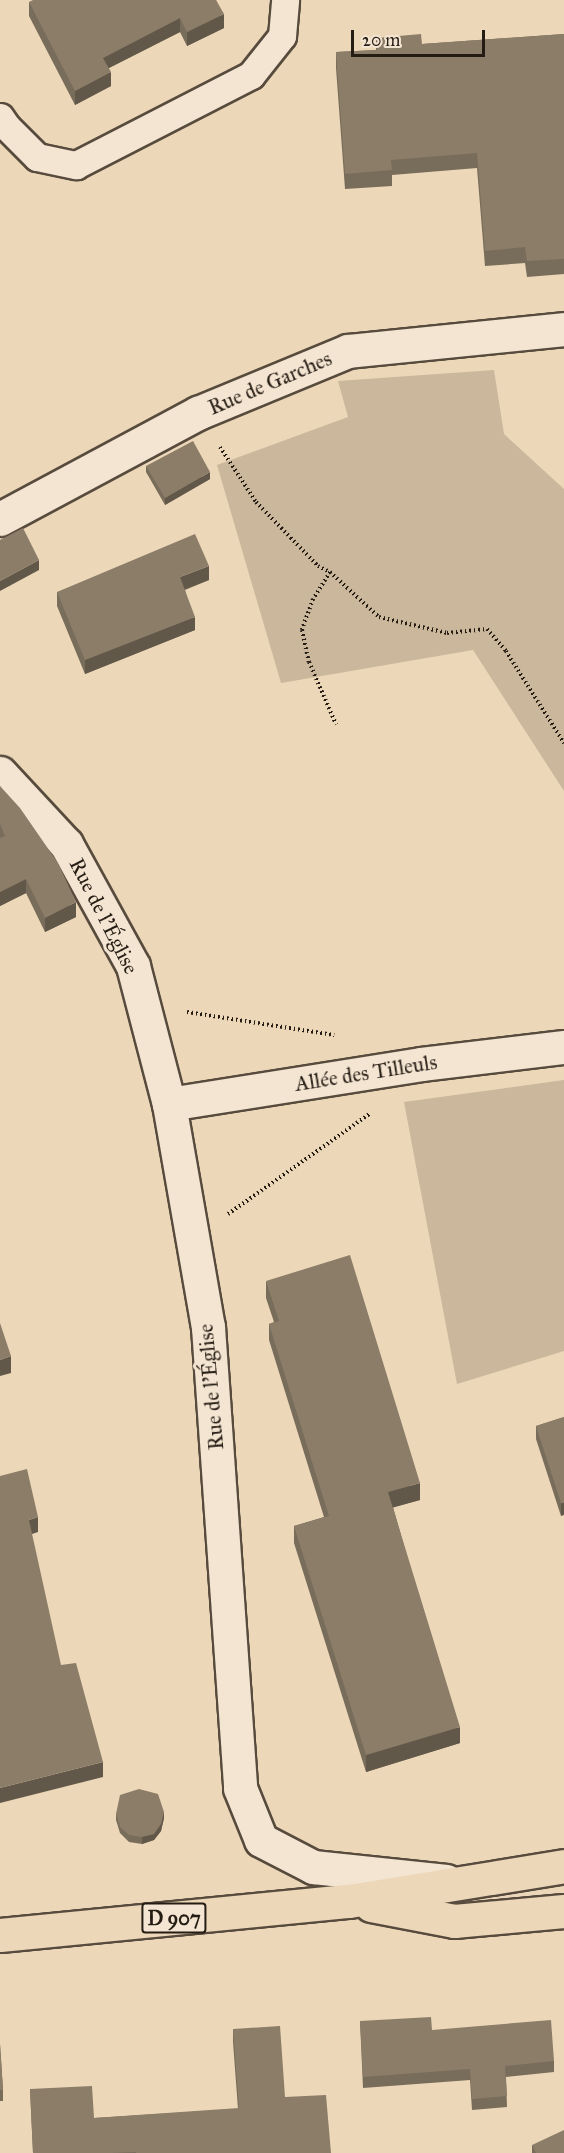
<!DOCTYPE html>
<meta charset="utf-8">
<style>
body{margin:0}
#map{position:relative;width:564px;height:2153px;overflow:hidden;background:#ecd7b8;font-family:"IM FELL Great Primer",serif}
div>[style]{position:absolute}
[style*='--x']{left:calc(var(--x)*1px);top:calc(var(--y)*1px);width:calc(var(--w)*1px);rotate:calc(var(--a)*1deg)}
.green>*{inset:0;background:#cab79c}
.path>*{height:4px;margin-top:-2px;transform-origin:0;background:repeating-linear-gradient(90deg,#251c14 0 1.5px,transparent 0 4.5px)}
.roads{filter:drop-shadow(2px 0 #574b3d) drop-shadow(-2px 0 #574b3d) drop-shadow(0 2px #574b3d) drop-shadow(0 -2px #574b3d)}
.lane>*{height:27px;margin:-13.5px;padding:0 13.5px;transform-origin:13.5px;border-radius:13.5px;background:#f3e5d1}
.street>*{height:33px;margin:-16.5px;padding:0 16.5px;transform-origin:16.5px;border-radius:16.5px;background:#f3e5d1}
.primary>*{height:33px;margin:-16.5px;padding:0 16.5px;transform-origin:16.5px;border-radius:16.5px;background:#ecd7b8}
.wall>*{inset:0;background:#786c5a}
.shaded-wall>*{inset:0;background:#62584a}
.building>*{inset:0;background:#8c7d69}
span{translate:-50% -50%;white-space:nowrap;text-align:center;line-height:1.15;-webkit-text-stroke:6px #f3e5d1;paint-order:stroke}
.shield-label span{padding:2px 4px;background:#f3e5d1;border:2px solid;border-radius:4px;-webkit-text-stroke-width:0}
.shield-label{font-size:20px;color:#251c14;font-weight:700}
.street-label{font-size:21px;color:#251c14}
.scale{position:absolute;left:351px;top:30px;width:134px;height:27px;box-sizing:border-box;border:3px solid #251c14;border-top:0;padding-left:8px;font-size:18px;line-height:21px;white-space:nowrap;color:#251c14;-webkit-text-stroke:4px #f3e5d1;paint-order:stroke}
</style>
<div id="map">
<div class="green">
<i style="clip-path:polygon(494px 370px,504px 434px,564px 489px,564px 791px,473px 650px,281px 683px,217px 465px,348px 417px,338px 381px)"></i>
<i style="clip-path:polygon(564px 1080px,564px 1351px,457px 1384px,404px 1102px)"></i>
</div>
<div class="path">
<i style="--x:220;--y:447;--w:66;--a:56.8"></i>
<i style="--x:256;--y:502;--w:89;--a:45.9"></i>
<i style="--x:318;--y:566;--w:13;--a:27"></i>
<i style="--x:330;--y:572;--w:67;--a:42.6"></i>
<i style="--x:379;--y:617;--w:70;--a:13.2"></i>
<i style="--x:447;--y:633;--w:40;--a:-5.7"></i>
<i style="--x:487;--y:629;--w:29;--a:49"></i>
<i style="--x:506;--y:651;--w:109;--a:57.8"></i>
<i style="--x:330;--y:572;--w:32;--a:122"></i>
<i style="--x:313;--y:599;--w:33;--a:110"></i>
<i style="--x:302;--y:630;--w:33;--a:78"></i>
<i style="--x:309;--y:662;--w:68;--a:66.5"></i>
<i style="--x:187;--y:1012;--w:149;--a:8.9"></i>
<i style="--x:228;--y:1214;--w:173;--a:-35.3"></i>
</div>
<div class="roads">
<div class="lane">
<i style="--x:0;--y:117;--w:11;--a:56"></i>
<i style="--x:6;--y:126;--w:44;--a:45"></i>
<i style="--x:37;--y:157;--w:40;--a:12"></i>
<i style="--x:76;--y:165;--w:197;--a:-27.2"></i>
<i style="--x:251;--y:75;--w:50;--a:-51.5"></i>
<i style="--x:282;--y:36;--w:36;--a:-85"></i>
</div>
<div class="street">
<i style="--x:0;--y:519;--w:225;--a:-28.2"></i>
<i style="--x:198;--y:413;--w:162;--a:-22.5"></i>
<i style="--x:348;--y:351;--w:217;--a:-5.8"></i>
<i style="--x:0;--y:773;--w:97;--a:47.1"></i>
<i style="--x:66;--y:844;--w:139;--a:61.2"></i>
<i style="--x:133;--y:966;--w:143;--a:75.4"></i>
<i style="--x:169;--y:1104;--w:226;--a:80.1"></i>
<i style="--x:208;--y:1327;--w:462;--a:86"></i>
<i style="--x:240;--y:1788;--w:56;--a:68"></i>
<i style="--x:261;--y:1840;--w:59;--a:27.4"></i>
<i style="--x:313;--y:1867;--w:134;--a:6"></i>
<i style="--x:169;--y:1104;--w:255;--a:-9"></i>
<i style="--x:421;--y:1064;--w:144;--a:-6.8"></i>
</div>
<div class="primary">
<i style="--x:371;--y:1905;--w:85;--a:10.9"></i>
<i style="--x:454;--y:1921;--w:110;--a:-5.2"></i>
<i style="--x:0;--y:1935;--w:351;--a:-5.6"></i>
<i style="--x:349;--y:1901;--w:218;--a:-9.2"></i>
</div>
</div>
<div class="wall">
<i style="clip-path:polygon(216px 0,224px 28px,187px 46px,180px 32px,109px 68px,111px 86px,75px 105px,29px 16px,29px 2px)"></i>
<i style="clip-path:polygon(564px 34px,564px 274px,527px 277px,525px 263px,485px 266px,477px 168px,392px 175px,392px 186px,345px 189px,336px 68px,336px 52px,376px 50px,376px 38px,422px 44px)"></i>
<i style="clip-path:polygon(146px 466px,210px 479px,165px 505px,146px 472px)"></i>
<i style="clip-path:polygon(209px 580px,185px 590px,195px 630px,85px 674px,57px 606px,57px 592px)"></i>
<i style="clip-path:polygon(0 786px,76px 917px,45px 932px,26px 893px,0 906px)"></i>
<i style="clip-path:polygon(266px 1281px,420px 1500px,393px 1507px,460px 1743px,366px 1772px,294px 1543px,294px 1526px,324px 1517px,269px 1340px,269px 1324px,274px 1322px,266px 1298px)"></i>
<i style="clip-path:polygon(564px 1417px,561px 1516px,536px 1439px,536px 1426px)"></i>
<i style="clip-path:polygon(116px 1814px,164px 1818px,161px 1831px,154px 1840px,142px 1844px,129px 1842px,120px 1833px,116px 1820px)"></i>
<i style="clip-path:polygon(360px 2021px,554px 2061px,554px 2072px,506px 2077px,507px 2107px,472px 2110px,470px 2080px,363px 2088px)"></i>
<i style="clip-path:polygon(233px 2029px,285px 2097px,331px 2153px,33px 2153px,30px 2089px,94px 2118px,238px 2109px,233px 2042px)"></i>
<i style="clip-path:polygon(0 2044px,3px 2090px,3px 2101px,0 2101px)"></i>
<i style="clip-path:polygon(532px 2145px,564px 2153px,532px 2153px)"></i>
</div>
<div class="shaded-wall">
<i style="clip-path:polygon(224px 14px,224px 28px,187px 46px,187px 32px)"></i>
<i style="clip-path:polygon(180px 18px,180px 32px,103px 71px,103px 58px)"></i>
<i style="clip-path:polygon(111px 72px,111px 86px,75px 105px,75px 91px)"></i>
<i style="clip-path:polygon(210px 472px,210px 479px,165px 505px,165px 498px)"></i>
<i style="clip-path:polygon(39px 560px,39px 570px,0 591px,0 581px)"></i>
<i style="clip-path:polygon(209px 566px,209px 580px,180px 591px,180px 577px)"></i>
<i style="clip-path:polygon(195px 617px,195px 630px,85px 674px,85px 660px)"></i>
<i style="clip-path:polygon(26px 879px,26px 893px,0 906px,0 892px)"></i>
<i style="clip-path:polygon(76px 902px,76px 917px,45px 932px,45px 918px)"></i>
<i style="clip-path:polygon(11px 1356px,11px 1373px,0 1376px,0 1360px)"></i>
<i style="clip-path:polygon(420px 1483px,420px 1500px,388px 1509px,388px 1492px)"></i>
<i style="clip-path:polygon(564px 1502px,564px 1515px,561px 1516px,561px 1503px)"></i>
<i style="clip-path:polygon(38px 1517px,38px 1532px,29px 1535px,29px 1520px)"></i>
<i style="clip-path:polygon(460px 1727px,460px 1743px,366px 1772px,366px 1755px)"></i>
<i style="clip-path:polygon(103px 1762px,103px 1777px,0 1803px,0 1788px)"></i>
<i style="clip-path:polygon(164px 1812px,164px 1818px,161px 1831px,154px 1840px,142px 1844px,142px 1837px)"></i>
</div>
<div class="building">
<i style="clip-path:polygon(33px 0,216px 0,224px 14px,187px 32px,180px 18px,103px 58px,111px 72px,75px 91px,29px 2px)"></i>
<i style="clip-path:polygon(421px 34px,422px 44px,564px 34px,564px 259px,527px 261px,525px 247px,485px 251px,477px 153px,391px 160px,392px 170px,345px 174px,336px 52px,377px 50px,376px 38px)"></i>
<i style="clip-path:polygon(193px 441px,210px 472px,165px 498px,146px 466px)"></i>
<i style="clip-path:polygon(23px 528px,39px 560px,0 581px,0 540px)"></i>
<i style="clip-path:polygon(195px 534px,209px 566px,180px 577px,195px 617px,85px 660px,57px 592px)"></i>
<i style="clip-path:polygon(0 786px,20px 808px,58px 863px,76px 902px,45px 918px,26px 879px,0 892px,0 838px,5px 836px,0 824px)"></i>
<i style="clip-path:polygon(350px 1255px,420px 1483px,388px 1492px,460px 1727px,366px 1755px,294px 1526px,329px 1516px,269px 1324px,279px 1321px,266px 1281px)"></i>
<i style="clip-path:polygon(0 1323px,11px 1356px,0 1360px)"></i>
<i style="clip-path:polygon(564px 1417px,564px 1502px,561px 1503px,536px 1426px)"></i>
<i style="clip-path:polygon(27px 1469px,38px 1517px,29px 1520px,61px 1665px,76px 1663px,103px 1762px,0 1788px,0 1476px)"></i>
<i style="clip-path:polygon(139px 1789px,158px 1794px,164px 1812px,161px 1824px,154px 1834px,142px 1837px,129px 1835px,120px 1827px,116px 1814px,120px 1795px)"></i>
<i style="clip-path:polygon(431px 2017px,432px 2030px,551px 2020px,554px 2061px,505px 2066px,507px 2096px,472px 2099px,470px 2069px,363px 2077px,360px 2021px)"></i>
<i style="clip-path:polygon(280px 2026px,285px 2097px,326px 2095px,331px 2153px,136px 2153px,136px 2152px,110px 2153px,33px 2153px,30px 2089px,92px 2086px,94px 2118px,239px 2108px,233px 2029px)"></i>
<i style="clip-path:polygon(0 2044px,3px 2090px,0 2090px)"></i>
<i style="clip-path:polygon(564px 2130px,564px 2153px,536px 2153px,532px 2145px)"></i>
</div>
<div class="shield-label">
<span style="left:174px;top:1918px">D 907</span>
</div>
<div class="street-label">
<span style="left:270px;top:383px;rotate:-23deg">Rue de Garches</span>
<span style="left:104px;top:916px;rotate:63deg">Rue de l'Église</span>
<span style="left:366px;top:1073px;rotate:-9deg">Allée des Tilleuls</span>
<span style="left:211px;top:1387px;rotate:-95deg">Rue de l'Église</span>
</div>
<div class="scale">20 m</div>
</div>
